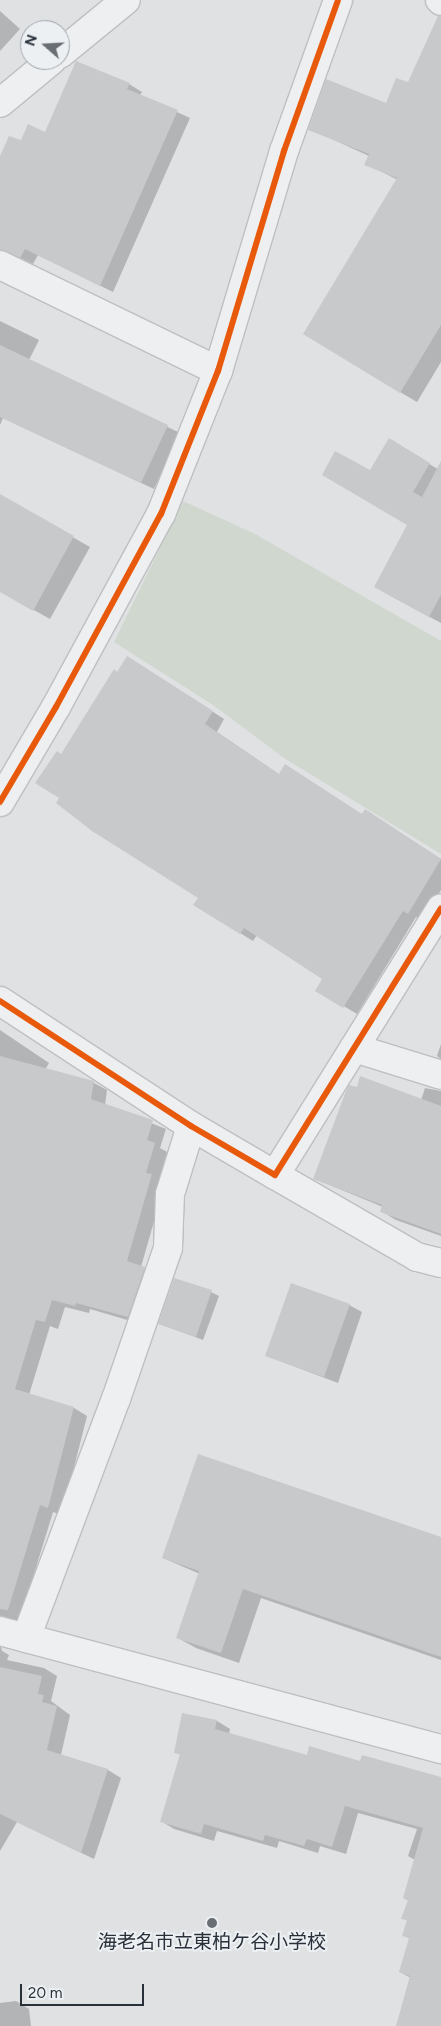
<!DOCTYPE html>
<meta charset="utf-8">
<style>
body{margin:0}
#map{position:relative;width:441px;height:2026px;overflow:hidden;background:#dfe1e3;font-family:Figtree,"Noto Sans JP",sans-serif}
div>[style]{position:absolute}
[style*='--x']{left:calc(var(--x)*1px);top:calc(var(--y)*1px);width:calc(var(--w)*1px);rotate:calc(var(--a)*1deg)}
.green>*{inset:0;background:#d0d7cf}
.shadow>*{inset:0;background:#0003}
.building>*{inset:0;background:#c7c9cb}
.roads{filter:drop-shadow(1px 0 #bdbfc1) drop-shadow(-1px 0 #bdbfc1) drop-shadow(0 1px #bdbfc1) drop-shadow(0 -1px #bdbfc1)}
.minor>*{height:28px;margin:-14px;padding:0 14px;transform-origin:14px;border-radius:14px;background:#eeeff0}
.tertiary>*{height:28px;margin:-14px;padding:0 14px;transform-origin:14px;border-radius:14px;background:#eeeff0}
.cycleway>*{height:6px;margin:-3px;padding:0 3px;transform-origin:3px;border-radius:3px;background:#e8590c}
.dots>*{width:14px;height:14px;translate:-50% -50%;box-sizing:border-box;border:2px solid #ecf0f3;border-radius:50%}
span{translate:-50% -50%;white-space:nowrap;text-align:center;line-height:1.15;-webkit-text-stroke:4px #ecf0f3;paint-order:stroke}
.poi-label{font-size:19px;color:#29303a}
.north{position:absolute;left:20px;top:20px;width:50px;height:50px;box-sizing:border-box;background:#ecf0f3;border:1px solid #9ea3a9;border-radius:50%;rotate:289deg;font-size:14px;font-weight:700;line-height:20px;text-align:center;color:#29303a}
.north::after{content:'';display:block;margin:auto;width:18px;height:22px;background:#696e75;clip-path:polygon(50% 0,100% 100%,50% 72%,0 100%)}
.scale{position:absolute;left:20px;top:1984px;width:124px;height:22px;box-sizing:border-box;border:2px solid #29303a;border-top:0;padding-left:6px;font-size:15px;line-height:18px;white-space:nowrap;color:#29303a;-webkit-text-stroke:4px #ecf0f3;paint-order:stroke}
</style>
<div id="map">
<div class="green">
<i style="clip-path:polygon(183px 501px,255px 534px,441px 641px,441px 854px,284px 758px,213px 705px,114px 642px)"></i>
</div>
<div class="shadow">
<i style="clip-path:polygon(0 11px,20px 29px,0 51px)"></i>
<i style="clip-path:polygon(441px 31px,441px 362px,417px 402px,400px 392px,398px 180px,366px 164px,369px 156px,310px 129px,387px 105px,409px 84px)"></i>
<i style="clip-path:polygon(76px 62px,129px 84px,142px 92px,140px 95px,190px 118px,113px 292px,38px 255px,33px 264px,0 248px,0 169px,39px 148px)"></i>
<i style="clip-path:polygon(0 321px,39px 340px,29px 360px,180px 433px,154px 489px,3px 418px,0 425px)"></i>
<i style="clip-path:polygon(389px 440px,441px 471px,441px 623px,389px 595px,409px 525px,370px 471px)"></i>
<i style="clip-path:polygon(0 496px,90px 547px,50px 619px,0 591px)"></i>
<i style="clip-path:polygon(140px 665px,224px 719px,217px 732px,280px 775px,363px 815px,378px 819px,441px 859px,441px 890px,422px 920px,416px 917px,357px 1014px,317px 990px,324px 978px,257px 935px,253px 941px,195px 905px,199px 897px,61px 798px,62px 755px,118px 673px)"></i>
<i style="clip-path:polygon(0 1030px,49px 1063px,45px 1070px,94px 1083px,107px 1090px,105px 1105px,166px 1129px,160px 1148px,167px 1152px,159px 1180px,165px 1183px,141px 1267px,158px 1276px,141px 1324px,90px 1309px,89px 1313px,65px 1307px,58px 1329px,50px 1326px,29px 1395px,74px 1408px,87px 1416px,62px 1515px,53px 1512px,19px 1623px,0 1633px)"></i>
<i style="clip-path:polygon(441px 1044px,441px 1059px,437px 1056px)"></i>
<i style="clip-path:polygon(425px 1088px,441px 1091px,441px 1236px,396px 1220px,381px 1211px,383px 1207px,315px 1179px,421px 1100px)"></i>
<i style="clip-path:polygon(211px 1292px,219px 1296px,203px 1340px,160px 1324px)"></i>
<i style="clip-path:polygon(349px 1305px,362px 1312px,338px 1383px,267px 1356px)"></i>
<i style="clip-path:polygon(441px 1538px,441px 1660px,261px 1598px,239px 1663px,196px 1648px,178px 1638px,200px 1574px,163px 1558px)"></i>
<i style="clip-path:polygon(0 1644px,2px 1651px,9px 1655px,7px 1660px,44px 1668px,57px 1676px,51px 1701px,70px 1715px,61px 1755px,108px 1770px,121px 1778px,94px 1859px,17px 1822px,0 1851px)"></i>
<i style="clip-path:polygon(183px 1715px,217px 1721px,230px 1729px,229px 1734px,308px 1756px,361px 1763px,441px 1779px,441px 2026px,398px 2026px,411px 1978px,400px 1972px,410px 1939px,404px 1935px,408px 1921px,403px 1918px,409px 1901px,404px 1898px,415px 1860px,408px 1856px,417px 1829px,358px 1813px,346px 1854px,320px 1846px,318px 1853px,279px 1841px,277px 1848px,217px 1831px,214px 1841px,174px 1829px,161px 1821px,181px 1755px,175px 1752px)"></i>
<i style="clip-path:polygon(16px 2001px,29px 2009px,31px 2026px,0 2026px,0 2003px)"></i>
</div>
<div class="building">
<i style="clip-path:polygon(438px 16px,441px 16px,441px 325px,400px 393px,303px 334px,397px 178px,364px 165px,369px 154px,308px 130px,326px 79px,386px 103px,396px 78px,408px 82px)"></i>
<i style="clip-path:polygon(76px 61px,130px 83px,127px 89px,178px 110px,100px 286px,25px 249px,20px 258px,0 250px,0 156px,9px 136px,21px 140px,28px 124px,45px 132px)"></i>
<i style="clip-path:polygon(0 345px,168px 425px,141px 483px,0 417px)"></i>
<i style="clip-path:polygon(389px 438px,430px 463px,413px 492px,422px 497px,441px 461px,441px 595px,429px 617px,374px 587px,407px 525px,322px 475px,335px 451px,370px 470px)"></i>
<i style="clip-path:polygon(0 494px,74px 536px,33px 611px,0 592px)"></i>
<i style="clip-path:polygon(127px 656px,213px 711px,205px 724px,279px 774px,285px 764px,362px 814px,365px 809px,441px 859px,408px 914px,403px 911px,343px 1008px,315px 991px,322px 979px,244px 928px,240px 934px,193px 905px,198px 898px,92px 831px,56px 803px,59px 798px,35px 783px,57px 751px,61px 754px,114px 669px,117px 672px)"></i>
<i style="clip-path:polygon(0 1056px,94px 1081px,91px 1099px,153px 1120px,147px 1140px,155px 1143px,146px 1173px,152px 1174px,127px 1261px,145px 1267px,128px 1317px,76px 1303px,75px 1306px,52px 1300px,45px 1322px,36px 1320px,15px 1389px,74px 1407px,48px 1508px,40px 1505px,8px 1610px,0 1609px)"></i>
<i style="clip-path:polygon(360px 1076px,441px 1106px,441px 1234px,380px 1212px,382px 1205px,313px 1179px,346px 1091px,349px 1085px,357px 1087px)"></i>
<i style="clip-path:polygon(174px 1278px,212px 1290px,196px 1337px,158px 1324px)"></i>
<i style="clip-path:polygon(291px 1283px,350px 1304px,324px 1377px,265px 1356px)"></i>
<i style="clip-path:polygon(198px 1454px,441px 1537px,441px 1657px,243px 1589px,221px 1653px,176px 1638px,199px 1571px,162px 1558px)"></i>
<i style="clip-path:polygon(0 1667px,42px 1676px,38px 1694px,44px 1695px,42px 1702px,57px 1706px,47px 1750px,108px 1769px,81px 1853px,0 1814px)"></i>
<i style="clip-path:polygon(182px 1713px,217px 1720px,215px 1729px,307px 1755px,309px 1746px,360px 1761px,362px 1755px,441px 1777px,441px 2026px,396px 2026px,410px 1976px,399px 1972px,409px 1938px,402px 1936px,407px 1920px,401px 1919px,408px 1900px,403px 1898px,423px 1828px,345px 1806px,332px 1847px,307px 1839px,304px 1846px,265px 1835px,263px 1841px,204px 1824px,201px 1834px,160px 1822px,180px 1754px,174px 1753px)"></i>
</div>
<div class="roads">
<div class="minor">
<i style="--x:60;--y:54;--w:85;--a:-39.3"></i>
<i style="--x:0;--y:103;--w:67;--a:-39.6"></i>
<i style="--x:0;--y:265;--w:242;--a:25.9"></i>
<i style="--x:0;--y:802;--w:110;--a:-59.5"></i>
<i style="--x:56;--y:707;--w:220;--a:-61.5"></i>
<i style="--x:161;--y:514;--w:154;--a:-68.3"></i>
<i style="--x:218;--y:371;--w:230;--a:-73.3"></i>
<i style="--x:284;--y:151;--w:160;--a:-70.3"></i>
<i style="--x:0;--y:1001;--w:228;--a:33.2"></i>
<i style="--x:191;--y:1126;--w:97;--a:30.3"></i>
<i style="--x:275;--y:1175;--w:314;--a:-58.1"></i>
<i style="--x:354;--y:1048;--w:91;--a:17.2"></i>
<i style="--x:275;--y:1175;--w:164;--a:30"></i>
<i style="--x:417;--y:1257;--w:25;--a:14"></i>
<i style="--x:0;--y:1631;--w:457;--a:15"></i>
<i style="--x:26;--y:1638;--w:255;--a:-69.4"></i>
<i style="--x:116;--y:1399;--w:160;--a:-71"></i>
<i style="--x:168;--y:1248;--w:54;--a:-87.9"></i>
<i style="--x:170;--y:1194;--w:71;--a:-72.8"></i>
</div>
<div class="tertiary">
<i style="--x:440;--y:0;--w:1;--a:45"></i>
</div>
</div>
<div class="cycleway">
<i style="--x:0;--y:802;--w:110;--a:-59.5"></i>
<i style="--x:56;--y:707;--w:220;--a:-61.5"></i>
<i style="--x:161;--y:514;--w:154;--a:-68.3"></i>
<i style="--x:218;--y:371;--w:230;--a:-73.3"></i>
<i style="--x:284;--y:151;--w:160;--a:-70.3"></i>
<i style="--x:0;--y:1001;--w:228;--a:33.2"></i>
<i style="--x:191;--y:1126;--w:97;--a:30.3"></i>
<i style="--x:275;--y:1175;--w:314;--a:-58.1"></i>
</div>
<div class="dots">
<i style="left:212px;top:1923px;background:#696e75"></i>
</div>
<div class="poi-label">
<span style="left:212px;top:1942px">海老名市立東柏ケ谷小学校</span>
</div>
<div class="north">N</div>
<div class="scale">20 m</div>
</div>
